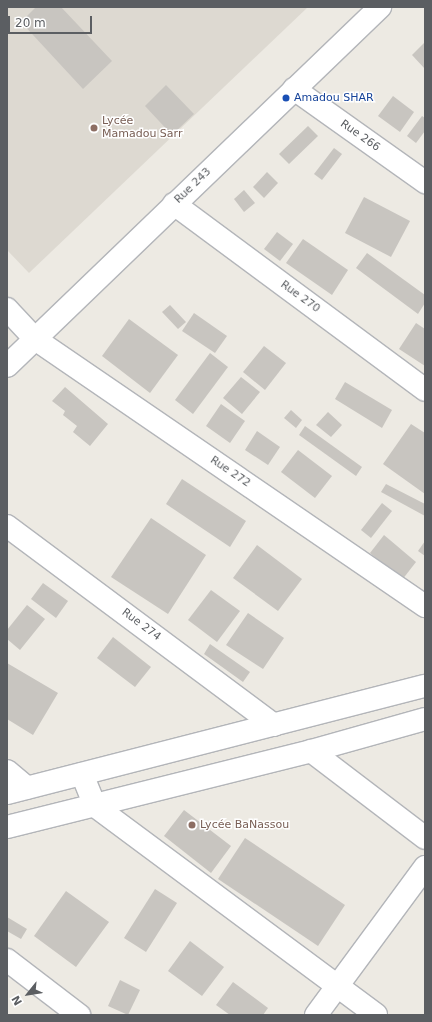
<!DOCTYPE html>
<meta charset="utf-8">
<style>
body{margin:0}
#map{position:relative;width:432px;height:1022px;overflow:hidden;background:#edeae3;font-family:"DejaVu Sans",sans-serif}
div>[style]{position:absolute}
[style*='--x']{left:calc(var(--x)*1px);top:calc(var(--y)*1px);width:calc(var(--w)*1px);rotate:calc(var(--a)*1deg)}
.education>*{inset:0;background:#ddd9d1}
.building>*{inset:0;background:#c8c5c0}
.roads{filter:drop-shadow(1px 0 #b3b5b9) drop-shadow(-1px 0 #b3b5b9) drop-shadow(0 1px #b3b5b9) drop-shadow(0 -1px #b3b5b9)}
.street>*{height:22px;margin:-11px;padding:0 11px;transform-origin:11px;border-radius:11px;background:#fff}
.secondary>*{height:22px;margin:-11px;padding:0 11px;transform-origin:11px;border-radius:11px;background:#fff}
.dots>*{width:11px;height:11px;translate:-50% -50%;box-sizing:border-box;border:2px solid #fff;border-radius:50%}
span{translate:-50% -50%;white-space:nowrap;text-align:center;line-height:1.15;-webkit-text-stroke:3px #fff;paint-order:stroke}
.transit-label{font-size:11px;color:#164399}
.left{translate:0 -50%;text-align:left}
.education-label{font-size:11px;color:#785e54}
.street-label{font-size:11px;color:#5b5e62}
.frame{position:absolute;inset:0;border:8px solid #5b5e62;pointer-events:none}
.north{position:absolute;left:8px;top:974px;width:40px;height:40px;-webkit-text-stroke:3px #fff;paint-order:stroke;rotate:240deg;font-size:11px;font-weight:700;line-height:16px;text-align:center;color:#5b5e62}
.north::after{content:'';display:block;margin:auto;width:14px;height:18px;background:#5b5e62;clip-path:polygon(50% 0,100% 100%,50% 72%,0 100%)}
.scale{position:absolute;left:8px;top:16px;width:84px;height:18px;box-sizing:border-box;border:2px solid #5b5e62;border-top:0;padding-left:5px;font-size:12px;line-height:14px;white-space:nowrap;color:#5b5e62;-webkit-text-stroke:3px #fff;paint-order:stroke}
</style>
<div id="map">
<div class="education">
<i style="clip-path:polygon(7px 7px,308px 7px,29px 273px,7px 250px)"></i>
</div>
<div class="building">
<i style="clip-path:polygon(36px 7px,61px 7px,112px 61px,83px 89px,21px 22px)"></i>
<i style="clip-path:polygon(425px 42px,425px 69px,412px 55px)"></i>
<i style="clip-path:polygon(166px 85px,194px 114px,172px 135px,145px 106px)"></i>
<i style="clip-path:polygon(393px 96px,414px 112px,400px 132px,378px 116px)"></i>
<i style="clip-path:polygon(422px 116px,425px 118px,425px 131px,416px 143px,407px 136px)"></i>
<i style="clip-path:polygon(308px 126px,318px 136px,289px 164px,279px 154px)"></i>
<i style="clip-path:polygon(334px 148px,342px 154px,322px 180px,314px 174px)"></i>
<i style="clip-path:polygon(267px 172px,278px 183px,264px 198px,253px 187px)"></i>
<i style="clip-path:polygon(244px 190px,255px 203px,244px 212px,234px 199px)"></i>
<i style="clip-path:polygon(364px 197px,410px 221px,391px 257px,345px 233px)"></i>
<i style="clip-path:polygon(277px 232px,293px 244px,280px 261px,264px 249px)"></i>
<i style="clip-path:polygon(303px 239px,348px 270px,332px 295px,286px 263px)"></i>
<i style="clip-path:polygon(367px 253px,425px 295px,425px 303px,418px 314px,356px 268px)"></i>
<i style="clip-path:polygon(170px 305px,186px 322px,178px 329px,162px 312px)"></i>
<i style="clip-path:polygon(194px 313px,227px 336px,215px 353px,182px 331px)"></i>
<i style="clip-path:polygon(129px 319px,178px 355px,150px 393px,102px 356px)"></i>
<i style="clip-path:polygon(416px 323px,425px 329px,425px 366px,399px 349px)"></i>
<i style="clip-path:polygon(264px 346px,286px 363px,265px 390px,243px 372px)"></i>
<i style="clip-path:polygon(210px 353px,228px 367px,193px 414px,175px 400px)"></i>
<i style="clip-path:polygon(241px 377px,260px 392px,242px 414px,223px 398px)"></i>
<i style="clip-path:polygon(345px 382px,392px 410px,382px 428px,335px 399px)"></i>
<i style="clip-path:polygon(65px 387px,108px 424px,90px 446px,73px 432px,77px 426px,63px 415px,65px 411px,52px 401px)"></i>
<i style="clip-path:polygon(221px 404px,245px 421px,230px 443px,206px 426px)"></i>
<i style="clip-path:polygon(291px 410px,302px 420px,296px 428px,284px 418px)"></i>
<i style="clip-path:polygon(328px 412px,342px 425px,331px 437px,316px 425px)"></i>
<i style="clip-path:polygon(411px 424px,425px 433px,425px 494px,383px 464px)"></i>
<i style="clip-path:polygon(305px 426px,362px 467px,356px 476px,299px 435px)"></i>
<i style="clip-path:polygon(257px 431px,280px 447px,268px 465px,245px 450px)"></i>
<i style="clip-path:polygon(298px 450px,332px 476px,315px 498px,281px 472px)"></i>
<i style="clip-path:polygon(182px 479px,246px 521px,230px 547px,166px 504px)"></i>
<i style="clip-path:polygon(386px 484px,425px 504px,425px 516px,381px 492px)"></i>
<i style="clip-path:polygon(382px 503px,392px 511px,371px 538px,361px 530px)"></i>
<i style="clip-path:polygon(151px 518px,206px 555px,168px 614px,111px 577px)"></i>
<i style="clip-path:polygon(384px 535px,416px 562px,402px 580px,370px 553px)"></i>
<i style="clip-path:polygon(425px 541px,425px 556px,418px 551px)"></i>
<i style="clip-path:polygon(257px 545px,302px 579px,278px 611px,233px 578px)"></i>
<i style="clip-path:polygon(43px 583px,68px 601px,56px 618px,31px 599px)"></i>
<i style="clip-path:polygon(211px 590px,240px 611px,217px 642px,188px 620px)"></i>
<i style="clip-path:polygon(27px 605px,45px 619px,20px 650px,7px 639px,7px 630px)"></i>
<i style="clip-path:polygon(248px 613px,284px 638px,263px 669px,226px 645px)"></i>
<i style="clip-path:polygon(113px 637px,151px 667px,135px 687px,97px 658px)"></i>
<i style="clip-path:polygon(210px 644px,250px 672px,243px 682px,204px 654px)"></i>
<i style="clip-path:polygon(7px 663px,58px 693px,33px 735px,7px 719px)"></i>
<i style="clip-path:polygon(184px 810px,231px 846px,211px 873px,164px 836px)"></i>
<i style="clip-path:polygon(245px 838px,345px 905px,318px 946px,218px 879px)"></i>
<i style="clip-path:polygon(155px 889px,177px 903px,146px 952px,124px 938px)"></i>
<i style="clip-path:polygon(66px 891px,109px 922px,76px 967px,34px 936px)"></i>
<i style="clip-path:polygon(7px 917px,27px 929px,21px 939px,7px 931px)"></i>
<i style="clip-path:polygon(190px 941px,224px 967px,202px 996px,168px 971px)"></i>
<i style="clip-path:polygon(120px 980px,140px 990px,128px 1015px,108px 1006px)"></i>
<i style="clip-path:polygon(233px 982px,268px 1008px,263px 1015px,230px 1015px,216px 1005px)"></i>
</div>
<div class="roads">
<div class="street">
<i style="--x:294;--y:89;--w:161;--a:35.4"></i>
<i style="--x:174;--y:204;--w:312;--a:36.5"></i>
<i style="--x:7;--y:309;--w:41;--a:47"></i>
<i style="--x:35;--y:339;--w:473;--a:34.4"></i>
<i style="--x:7;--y:526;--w:333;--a:36.7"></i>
<i style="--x:311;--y:751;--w:143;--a:37.3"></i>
<i style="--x:7;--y:771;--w:26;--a:40"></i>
<i style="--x:82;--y:774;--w:35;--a:68"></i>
<i style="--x:95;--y:806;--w:350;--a:36.6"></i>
<i style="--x:7;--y:960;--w:91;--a:37.4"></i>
<i style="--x:316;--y:1015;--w:184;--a:-53.6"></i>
</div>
<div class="secondary">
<i style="--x:7;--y:366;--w:518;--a:-43.9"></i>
<i style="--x:7;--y:793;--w:431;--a:-14.4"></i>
<i style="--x:7;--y:827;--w:313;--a:-14"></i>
<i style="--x:311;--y:751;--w:118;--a:-15.7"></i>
</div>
</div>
<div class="dots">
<i style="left:286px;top:98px;background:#1a4fb4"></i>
<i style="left:94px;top:128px;background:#8d6e63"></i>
<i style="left:192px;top:825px;background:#8d6e63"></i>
</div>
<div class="transit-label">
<span class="left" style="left:294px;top:98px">Amadou SHAR</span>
</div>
<div class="education-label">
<span class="left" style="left:102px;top:128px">Lycée<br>Mamadou Sarr</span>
<span class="left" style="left:200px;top:825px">Lycée BaNassou</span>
</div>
<div class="street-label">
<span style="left:360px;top:136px;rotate:35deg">Rue 266</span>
<span style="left:193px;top:186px;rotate:-44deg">Rue 243</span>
<span style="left:300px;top:297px;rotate:36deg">Rue 270</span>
<span style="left:230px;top:472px;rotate:34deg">Rue 272</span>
<span style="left:141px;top:625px;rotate:37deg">Rue 274</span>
</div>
<div class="frame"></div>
<div class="north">N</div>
<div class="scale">20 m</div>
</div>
